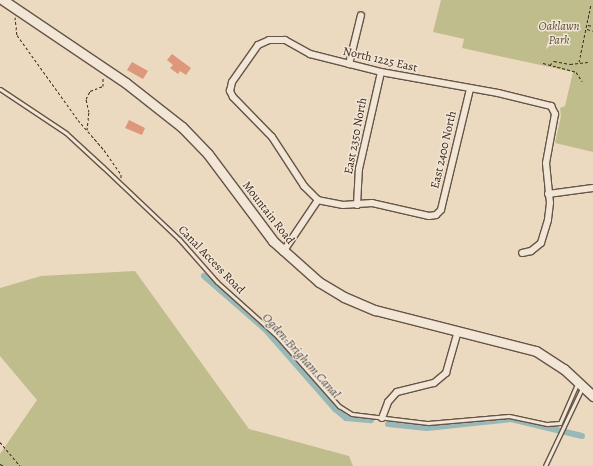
<!DOCTYPE html>
<style>
body{margin:0}
#map{position:relative;width:593px;height:466px;overflow:hidden;background:#ebd9c0;font-family:Alegreya,serif}
div>[style]{position:absolute}
[style*='--x']{left:calc(var(--x)*1px);top:calc(var(--y)*1px);width:calc(var(--w)*1px);rotate:calc(var(--a)*1deg)}
.green>*{inset:0;background:#c0bd8d}
.canal>*{height:6px;margin:-3px;padding:0 3px;transform-origin:3px;border-radius:3px;background:#99b9b9}
.building>*{inset:0;background:#dd977a}
.path>*{height:1px;margin-top:-0.5px;transform-origin:0;background:repeating-linear-gradient(90deg,#39281e 0 3px,transparent 0 5px)}
.roads{filter:drop-shadow(1px 0 #665446) drop-shadow(-1px 0 #665446) drop-shadow(0 1px #665446) drop-shadow(0 -1px #665446)}
.lane>*{height:3px;margin:-1.5px;padding:0 1.5px;transform-origin:1.5px;border-radius:1.5px;background:#f2e6d6}
.street>*{height:6px;margin:-3px;padding:0 3px;transform-origin:3px;border-radius:3px;background:#f2e6d6}
.secondary>*{height:9px;margin:-4.5px;padding:0 4.5px;transform-origin:4.5px;border-radius:4.5px;background:#f2e6d6}
span{translate:-50% -50%;white-space:nowrap;text-align:center;line-height:1.15;-webkit-text-stroke:3px #f2e6d6;paint-order:stroke}
.park-label{font-size:12px;color:#5b4d3a;font-style:italic}
.street-label{font-size:12px;color:#39281e}
.water-label{font-size:13px;color:#514c45;font-style:italic}
</style>
<div id="map">
<div class="green">
<i style="clip-path:polygon(441px 0,593px 0,593px 152px,555px 143px,561px 116px,560px 108px,565px 106px,573px 72px,462px 48px,464px 39px,433px 32px)"></i>
<i style="clip-path:polygon(135px 271px,249px 429px,349px 456px,353px 466px,0 466px,0 454px,37px 400px,0 356px,0 288px,41px 276px)"></i>
</div>
<div class="canal">
<i style="--x:204;--y:276;--w:81;--a:41"></i>
<i style="--x:265;--y:329;--w:106;--a:48.8"></i>
<i style="--x:335;--y:409;--w:14;--a:39"></i>
<i style="--x:346;--y:418;--w:25;--a:5"></i>
<i style="--x:388;--y:424;--w:39;--a:6"></i>
<i style="--x:427;--y:428;--w:84;--a:-6.1"></i>
<i style="--x:511;--y:419;--w:73;--a:13.5"></i>
</div>
<div class="building">
<i style="clip-path:polygon(172px 54px,191px 68px,186px 75px,180px 71px,178px 74px,170px 68px,173px 65px,167px 60px)"></i>
<i style="clip-path:polygon(132px 62px,148px 71px,143px 79px,127px 70px)"></i>
<i style="clip-path:polygon(129px 120px,145px 128px,142px 135px,125px 128px)"></i>
</div>
<div class="path">
<i style="--x:15;--y:17;--w:18;--a:84"></i>
<i style="--x:17;--y:35;--w:105;--a:54.3"></i>
<i style="--x:78;--y:120;--w:40;--a:49"></i>
<i style="--x:104;--y:150;--w:29;--a:55"></i>
<i style="--x:121;--y:174;--w:4;--a:90"></i>
<i style="--x:588;--y:25;--w:5;--a:11"></i>
<i style="--x:587;--y:29;--w:6;--a:18"></i>
<i style="--x:579;--y:62;--w:59;--a:-78.3"></i>
<i style="--x:543;--y:63;--w:34;--a:15"></i>
<i style="--x:576;--y:72;--w:11;--a:56"></i>
<i style="--x:550;--y:65;--w:6;--a:-45"></i>
<i style="--x:554;--y:61;--w:16;--a:11"></i>
<i style="--x:570;--y:64;--w:18;--a:-6"></i>
<i style="--x:87;--y:130;--w:18;--a:-84"></i>
<i style="--x:89;--y:112;--w:13;--a:-103"></i>
<i style="--x:86;--y:99;--w:9;--a:-63"></i>
<i style="--x:90;--y:91;--w:14;--a:-21"></i>
<i style="--x:103;--y:86;--w:9;--a:-90"></i>
<i style="--x:0;--y:442;--w:31;--a:50"></i>
<i style="--x:0;--y:464;--w:4;--a:27"></i>
</div>
<div class="roads">
<div class="lane">
<i style="--x:0;--y:89;--w:79;--a:33.7"></i>
<i style="--x:66;--y:133;--w:50;--a:42.6"></i>
<i style="--x:103;--y:167;--w:105;--a:43.5"></i>
<i style="--x:179;--y:239;--w:57;--a:48.5"></i>
<i style="--x:217;--y:282;--w:81;--a:42"></i>
<i style="--x:277;--y:336;--w:94;--a:48.5"></i>
<i style="--x:339;--y:406;--w:15;--a:32"></i>
<i style="--x:352;--y:414;--w:77;--a:6.8"></i>
<i style="--x:428;--y:423;--w:81;--a:-4.9"></i>
<i style="--x:509;--y:416;--w:39;--a:12"></i>
<i style="--x:547;--y:424;--w:13;--a:-4"></i>
<i style="--x:560;--y:423;--w:43;--a:-66.4"></i>
<i style="--x:545;--y:466;--w:86;--a:-64.6"></i>
</div>
<div class="street">
<i style="--x:349;--y:64;--w:50;--a:-76.2"></i>
<i style="--x:470;--y:89;--w:124;--a:103.5"></i>
<i style="--x:441;--y:210;--w:7;--a:135"></i>
<i style="--x:436;--y:215;--w:7;--a:172"></i>
<i style="--x:429;--y:216;--w:58;--a:-167.2"></i>
<i style="--x:372;--y:203;--w:29;--a:176"></i>
<i style="--x:343;--y:205;--w:25;--a:-169"></i>
<i style="--x:318;--y:200;--w:20;--a:-135"></i>
<i style="--x:304;--y:186;--w:59;--a:-123.1"></i>
<i style="--x:272;--y:137;--w:56;--a:-134.3"></i>
<i style="--x:233;--y:97;--w:7;--a:-117"></i>
<i style="--x:230;--y:91;--w:9;--a:-77"></i>
<i style="--x:232;--y:82;--w:45;--a:-54.9"></i>
<i style="--x:258;--y:45;--w:12;--a:-24"></i>
<i style="--x:269;--y:40;--w:16;--a:0"></i>
<i style="--x:285;--y:40;--w:29;--a:29"></i>
<i style="--x:310;--y:54;--w:73;--a:14.2"></i>
<i style="--x:381;--y:72;--w:119;--a:10.2"></i>
<i style="--x:498;--y:93;--w:55;--a:13.8"></i>
<i style="--x:551;--y:106;--w:9;--a:63"></i>
<i style="--x:555;--y:114;--w:50;--a:100.4"></i>
<i style="--x:546;--y:163;--w:40;--a:84.3"></i>
<i style="--x:550;--y:203;--w:17;--a:97"></i>
<i style="--x:548;--y:220;--w:24;--a:107"></i>
<i style="--x:541;--y:243;--w:13;--a:141"></i>
<i style="--x:531;--y:251;--w:9;--a:167"></i>
<i style="--x:548;--y:194;--w:45;--a:-7.6"></i>
<i style="--x:357;--y:205;--w:36;--a:-87"></i>
<i style="--x:359;--y:169;--w:99;--a:-77.2"></i>
<i style="--x:283;--y:252;--w:63;--a:-56.1"></i>
<i style="--x:382;--y:418;--w:17;--a:-69"></i>
<i style="--x:388;--y:402;--w:13;--a:-48"></i>
<i style="--x:397;--y:392;--w:38;--a:-14"></i>
<i style="--x:434;--y:383;--w:16;--a:-40"></i>
<i style="--x:446;--y:373;--w:44;--a:-74.1"></i>
</div>
<div class="secondary">
<i style="--x:3;--y:0;--w:148;--a:34"></i>
<i style="--x:126;--y:83;--w:71;--a:38.2"></i>
<i style="--x:182;--y:127;--w:37;--a:46"></i>
<i style="--x:208;--y:154;--w:109;--a:53.2"></i>
<i style="--x:273;--y:241;--w:62;--a:41.7"></i>
<i style="--x:319;--y:282;--w:29;--a:31"></i>
<i style="--x:344;--y:297;--w:34;--a:23"></i>
<i style="--x:375;--y:310;--w:166;--a:14.3"></i>
<i style="--x:536;--y:351;--w:33;--a:33"></i>
<i style="--x:564;--y:369;--w:40;--a:43"></i>
</div>
</div>
<div class="park-label">
<span style="left:559px;top:34px">Oaklawn<br>Park</span>
</div>
<div class="street-label">
<span style="left:380px;top:60px;rotate:13deg">North 1225 East</span>
<span style="left:356px;top:136px;rotate:-79deg">East 2350 North</span>
<span style="left:444px;top:150px;rotate:-77deg">East 2400 North</span>
<span style="left:268px;top:213px;rotate:52deg">Mountain Road</span>
<span style="left:211px;top:260px;rotate:46deg">Canal Access Road</span>
</div>
<div class="water-label">
<span style="left:301px;top:356px;rotate:48deg">Ogden-Brigham Canal</span>
</div>
</div>
